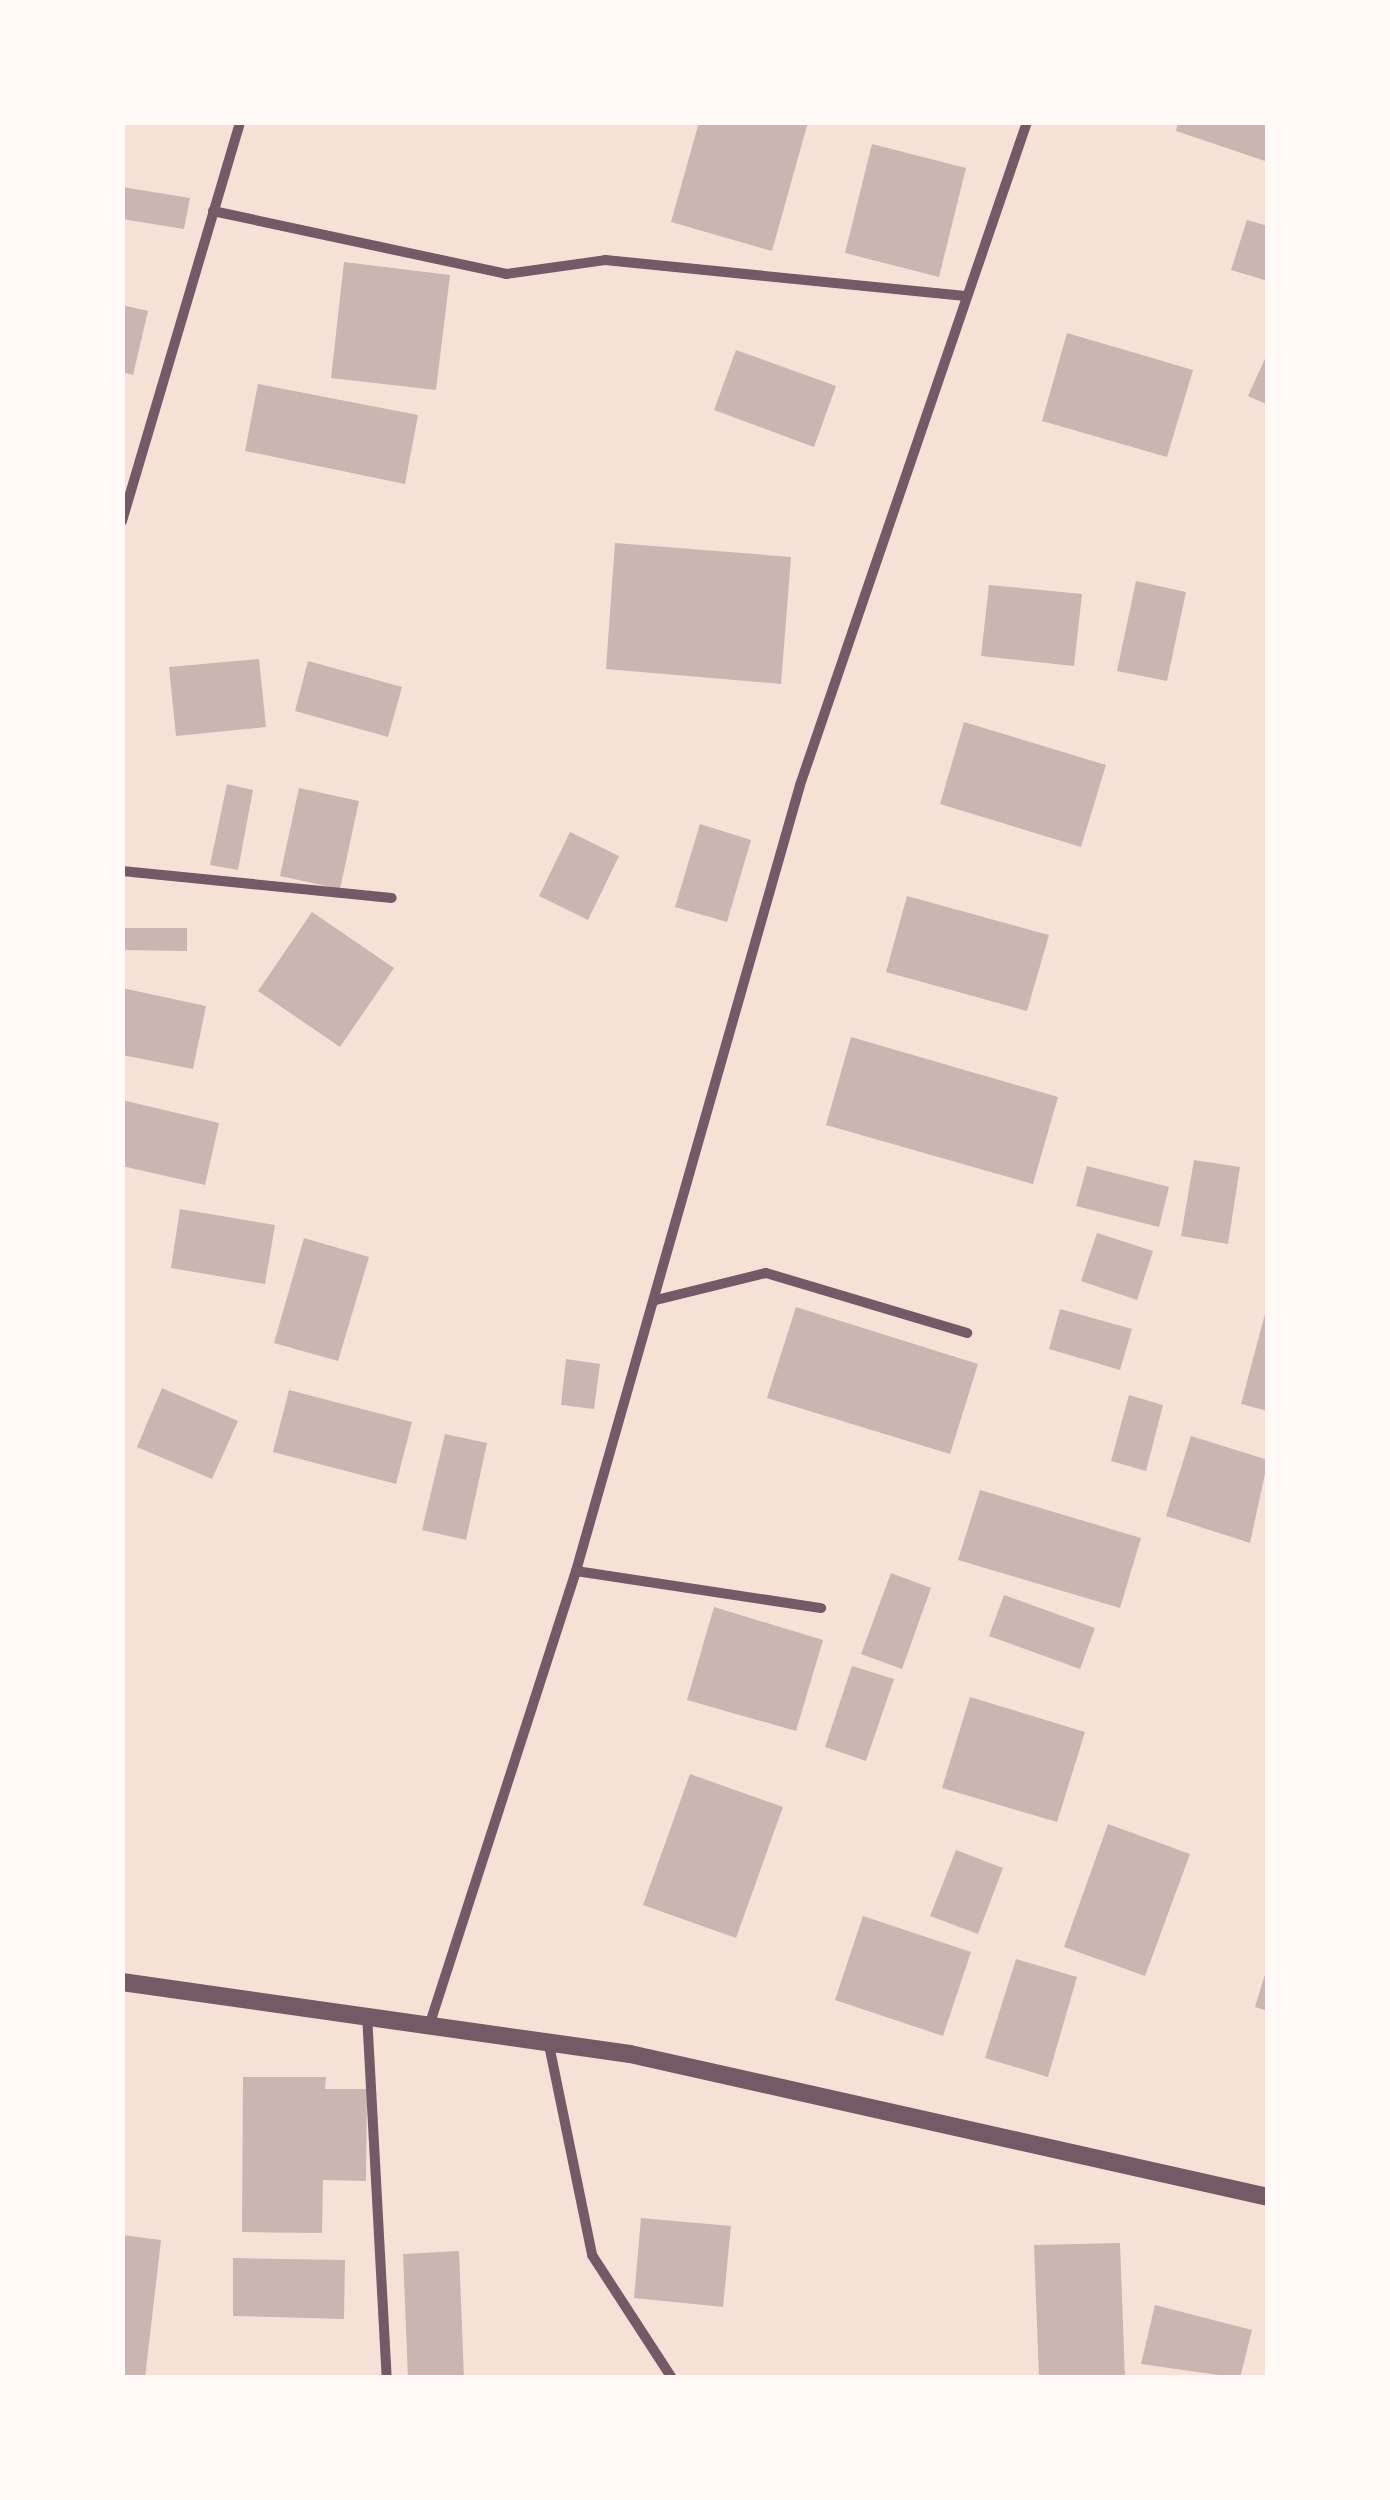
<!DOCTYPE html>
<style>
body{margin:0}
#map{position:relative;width:1390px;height:2500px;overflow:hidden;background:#f7e1d7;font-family:"Varela Round",sans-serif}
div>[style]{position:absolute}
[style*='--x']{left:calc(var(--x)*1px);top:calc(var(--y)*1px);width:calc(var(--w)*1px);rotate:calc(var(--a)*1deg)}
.building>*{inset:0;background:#ccb4b1}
.minor>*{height:10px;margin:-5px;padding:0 5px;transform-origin:5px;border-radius:5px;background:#755966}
.tertiary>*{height:18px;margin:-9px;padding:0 9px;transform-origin:9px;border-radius:9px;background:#755966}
span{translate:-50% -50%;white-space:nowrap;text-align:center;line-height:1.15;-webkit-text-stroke:8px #fffaf5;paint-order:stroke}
.frame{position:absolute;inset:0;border:125px solid #fffaf5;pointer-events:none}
</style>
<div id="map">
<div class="building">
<i style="clip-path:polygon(699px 122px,808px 122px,772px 251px,671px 222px)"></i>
<i style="clip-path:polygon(1178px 122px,1268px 122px,1268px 162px,1176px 131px)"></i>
<i style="clip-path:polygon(872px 144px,966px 168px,939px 277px,845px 253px)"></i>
<i style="clip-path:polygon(122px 187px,190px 198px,184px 229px,122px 219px)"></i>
<i style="clip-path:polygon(1247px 220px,1268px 226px,1268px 281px,1231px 270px)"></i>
<i style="clip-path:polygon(344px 262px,450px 275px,436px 390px,331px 378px)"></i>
<i style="clip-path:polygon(122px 305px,148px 311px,133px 375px,122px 372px)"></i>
<i style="clip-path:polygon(1067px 333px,1193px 370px,1167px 457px,1042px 421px)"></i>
<i style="clip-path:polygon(736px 350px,836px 386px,814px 447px,714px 410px)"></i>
<i style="clip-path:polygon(1268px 352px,1268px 405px,1248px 396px)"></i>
<i style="clip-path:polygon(258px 384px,418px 415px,405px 484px,245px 451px)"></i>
<i style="clip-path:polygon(615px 543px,791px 557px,781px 684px,606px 669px)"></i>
<i style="clip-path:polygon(1136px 581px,1186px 592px,1167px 681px,1117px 671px)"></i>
<i style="clip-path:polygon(989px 585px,1082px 594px,1074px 666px,981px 656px)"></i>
<i style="clip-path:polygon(259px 659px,266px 727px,176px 736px,169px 667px)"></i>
<i style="clip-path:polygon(308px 661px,402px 687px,388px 737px,295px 711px)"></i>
<i style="clip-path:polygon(964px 722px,1106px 765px,1081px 847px,940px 804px)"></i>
<i style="clip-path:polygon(227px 784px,253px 790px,238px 870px,210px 865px)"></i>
<i style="clip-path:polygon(299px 788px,359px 801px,340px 889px,280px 876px)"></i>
<i style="clip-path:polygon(700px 824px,751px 840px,727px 922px,675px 907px)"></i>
<i style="clip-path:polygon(570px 832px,619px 856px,588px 920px,539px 896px)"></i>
<i style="clip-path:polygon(907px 896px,1049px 935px,1027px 1011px,886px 972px)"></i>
<i style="clip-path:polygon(312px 912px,394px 968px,340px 1047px,258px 991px)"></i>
<i style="clip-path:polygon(122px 928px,187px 928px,187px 951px,122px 950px)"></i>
<i style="clip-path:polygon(122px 988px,206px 1006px,193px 1069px,122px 1055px)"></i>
<i style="clip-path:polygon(851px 1037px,1058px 1097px,1033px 1184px,826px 1125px)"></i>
<i style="clip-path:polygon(122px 1100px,219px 1123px,205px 1185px,122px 1166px)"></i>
<i style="clip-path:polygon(1194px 1160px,1240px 1167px,1228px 1244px,1181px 1236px)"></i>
<i style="clip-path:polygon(1087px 1166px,1169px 1187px,1159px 1227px,1076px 1206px)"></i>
<i style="clip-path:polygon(180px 1209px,275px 1225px,265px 1284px,171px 1268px)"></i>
<i style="clip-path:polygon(1097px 1233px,1153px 1251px,1137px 1300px,1081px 1281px)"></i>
<i style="clip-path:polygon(304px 1238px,369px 1257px,338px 1361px,274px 1343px)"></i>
<i style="clip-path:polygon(796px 1307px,978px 1364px,950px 1454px,767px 1398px)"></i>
<i style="clip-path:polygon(1060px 1309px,1132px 1329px,1120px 1370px,1049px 1349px)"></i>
<i style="clip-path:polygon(1266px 1310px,1268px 1310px,1268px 1411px,1241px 1404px)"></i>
<i style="clip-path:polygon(566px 1359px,600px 1364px,594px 1409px,561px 1405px)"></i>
<i style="clip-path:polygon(162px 1388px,238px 1421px,212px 1479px,137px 1447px)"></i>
<i style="clip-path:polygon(289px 1390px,412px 1422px,396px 1484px,273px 1452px)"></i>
<i style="clip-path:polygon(1129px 1395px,1163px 1405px,1146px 1471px,1111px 1461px)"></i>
<i style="clip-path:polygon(445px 1434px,487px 1443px,466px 1540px,422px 1530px)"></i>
<i style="clip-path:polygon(1191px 1436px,1268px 1460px,1250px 1543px,1166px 1516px)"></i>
<i style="clip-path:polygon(980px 1490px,1141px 1538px,1120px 1608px,958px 1560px)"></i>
<i style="clip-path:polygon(891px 1573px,931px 1588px,902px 1669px,861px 1654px)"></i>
<i style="clip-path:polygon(1004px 1595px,1095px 1628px,1080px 1669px,989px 1636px)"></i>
<i style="clip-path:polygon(714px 1607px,823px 1640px,796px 1731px,687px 1700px)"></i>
<i style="clip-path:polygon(852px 1666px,894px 1679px,866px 1761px,825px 1747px)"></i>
<i style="clip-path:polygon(970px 1697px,1085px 1732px,1057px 1822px,942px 1788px)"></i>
<i style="clip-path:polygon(690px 1774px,783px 1807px,736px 1938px,643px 1905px)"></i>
<i style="clip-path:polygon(1108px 1824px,1190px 1854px,1145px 1976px,1064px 1947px)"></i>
<i style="clip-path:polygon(956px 1850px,1003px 1868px,978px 1934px,930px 1916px)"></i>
<i style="clip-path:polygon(863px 1916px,971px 1952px,943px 2036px,835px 2000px)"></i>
<i style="clip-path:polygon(1016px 1959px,1077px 1977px,1048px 2077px,985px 2058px)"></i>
<i style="clip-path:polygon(1267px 1968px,1268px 1968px,1268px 2011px,1255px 2007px)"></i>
<i style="clip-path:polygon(243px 2077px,326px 2077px,325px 2089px,367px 2089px,366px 2181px,323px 2180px,322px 2233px,242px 2232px)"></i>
<i style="clip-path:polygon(641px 2218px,731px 2226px,723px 2307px,634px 2298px)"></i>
<i style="clip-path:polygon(122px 2235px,161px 2240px,145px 2378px,122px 2378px)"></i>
<i style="clip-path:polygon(1120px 2243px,1125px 2378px,1039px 2378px,1034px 2245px)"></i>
<i style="clip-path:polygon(459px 2251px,464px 2378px,408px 2378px,403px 2254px)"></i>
<i style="clip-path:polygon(233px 2258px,345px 2260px,344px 2319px,233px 2316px)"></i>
<i style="clip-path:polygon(1155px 2305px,1252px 2330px,1240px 2378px,1141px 2364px)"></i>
</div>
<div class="minor">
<i style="--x:213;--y:211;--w:300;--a:12.1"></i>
<i style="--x:506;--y:274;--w:100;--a:-8"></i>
<i style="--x:605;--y:260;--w:362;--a:5.7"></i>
<i style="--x:122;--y:521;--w:416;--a:-73.5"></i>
<i style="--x:122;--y:871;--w:271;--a:5.7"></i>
<i style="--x:656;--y:1300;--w:113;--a:-13.8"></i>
<i style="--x:766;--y:1273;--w:210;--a:16.6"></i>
<i style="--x:576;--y:1571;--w:248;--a:8.6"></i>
<i style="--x:367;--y:2014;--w:365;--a:86.9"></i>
<i style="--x:431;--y:2020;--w:472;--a:-72.1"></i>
<i style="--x:576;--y:1571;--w:817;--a:-74.09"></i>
<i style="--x:800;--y:785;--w:701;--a:-71.1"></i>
<i style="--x:548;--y:2040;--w:219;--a:78.4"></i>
<i style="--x:592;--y:2255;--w:147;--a:57"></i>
</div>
<div class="tertiary">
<i style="--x:122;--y:1982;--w:513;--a:8.07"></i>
<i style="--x:630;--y:2054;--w:654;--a:12.63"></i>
</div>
<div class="frame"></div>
</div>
